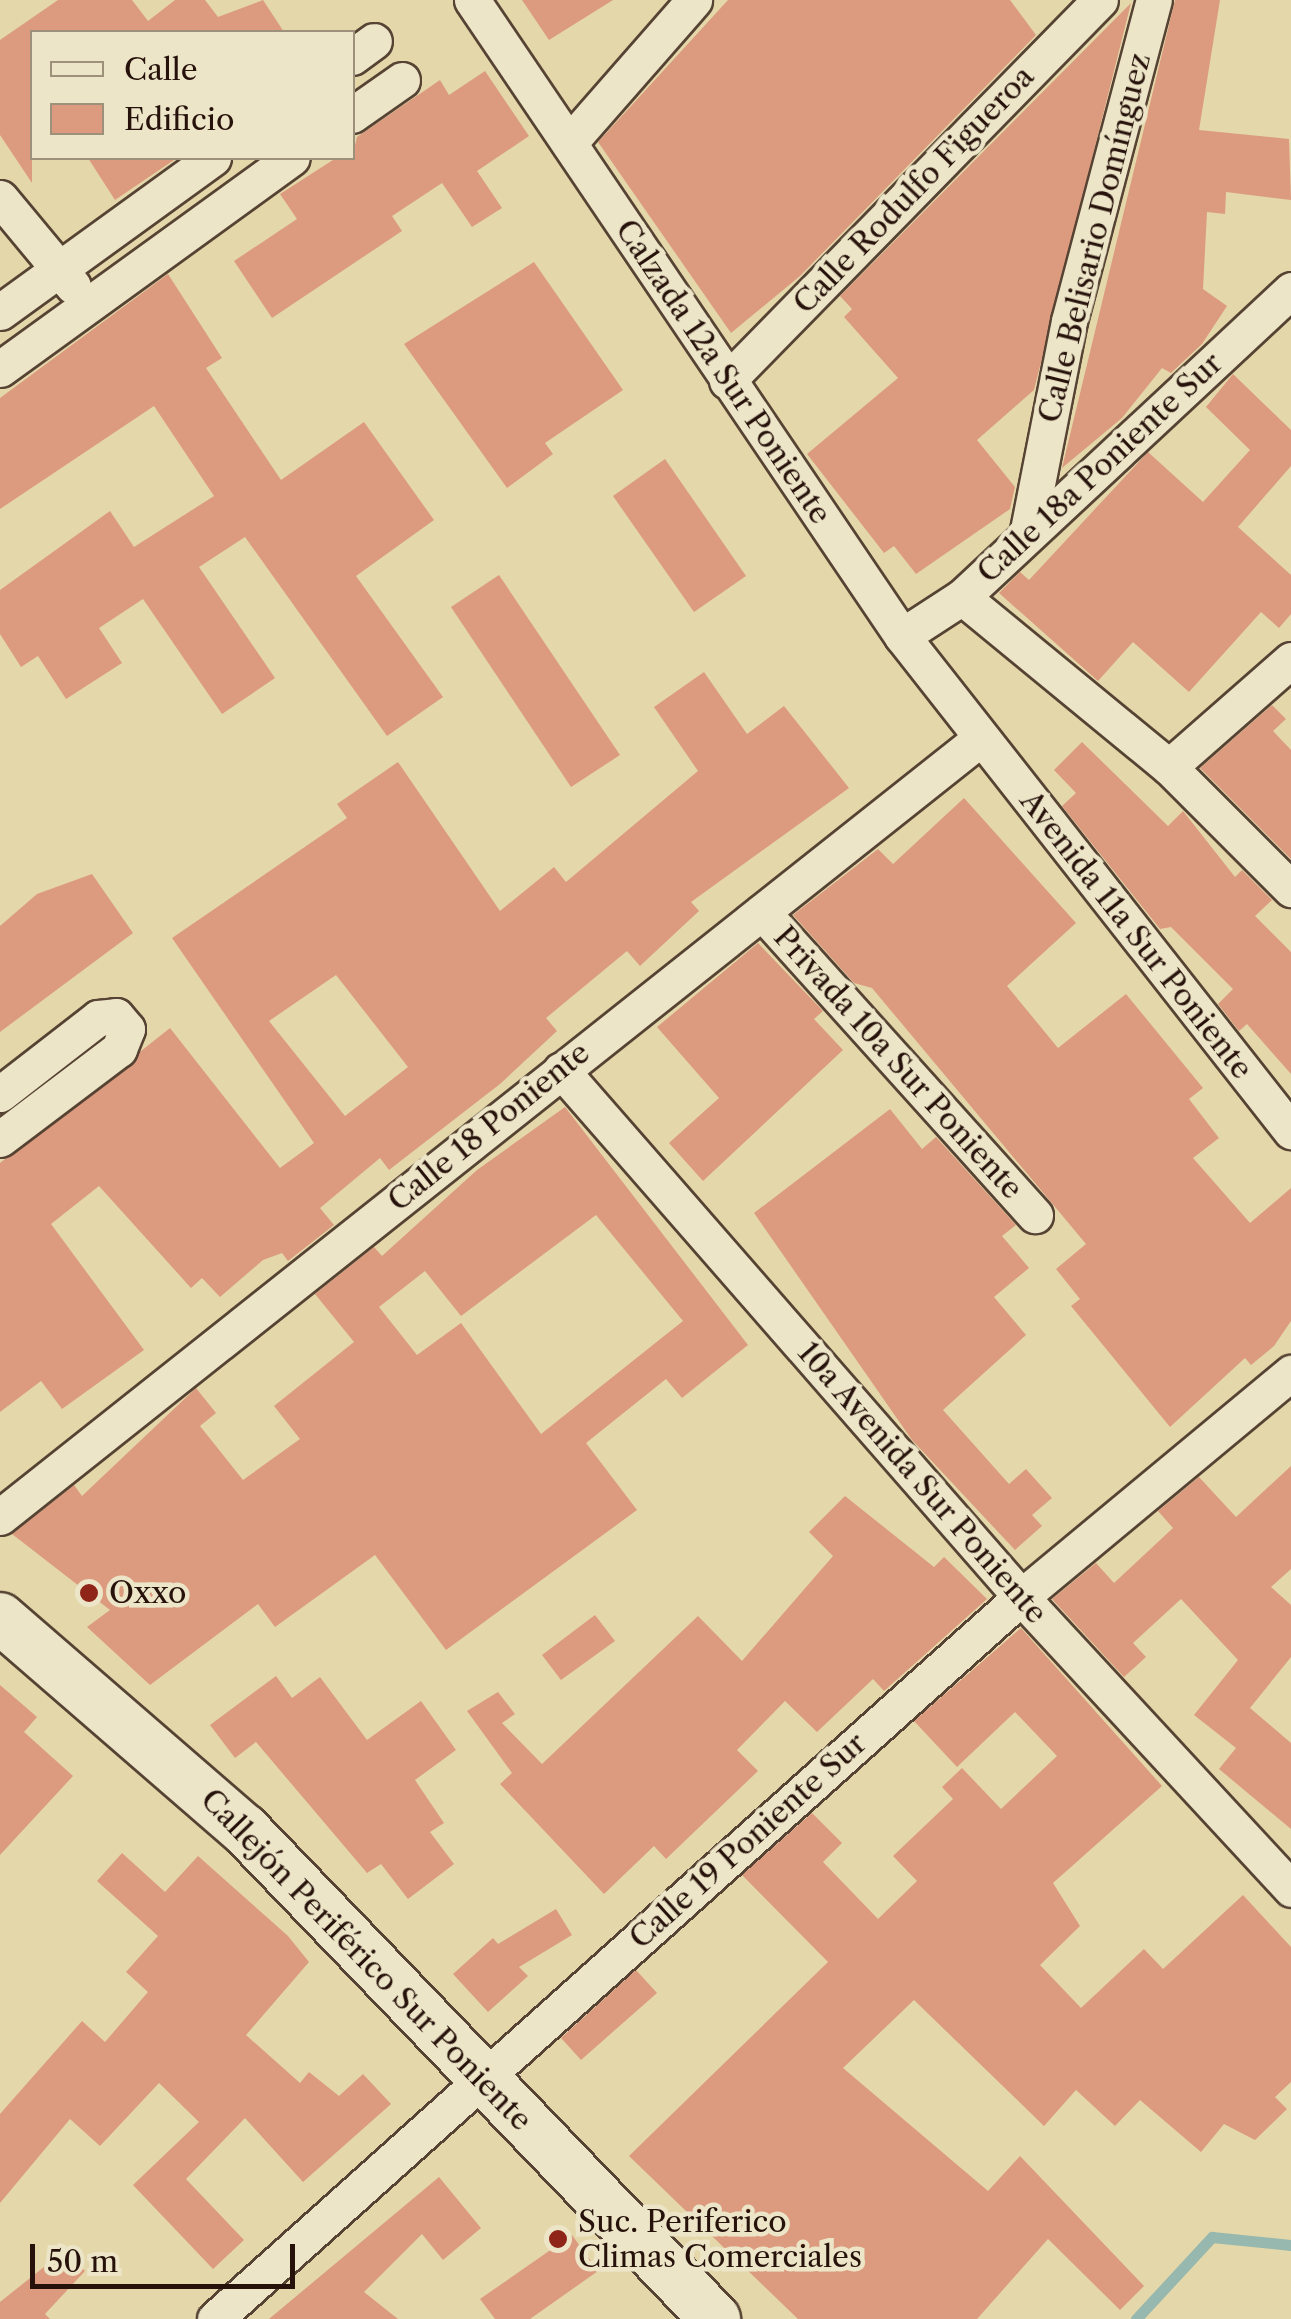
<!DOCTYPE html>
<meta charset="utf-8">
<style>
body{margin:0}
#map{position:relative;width:1291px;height:2319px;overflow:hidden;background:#e4d7aa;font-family:"Libre Caslon Text",serif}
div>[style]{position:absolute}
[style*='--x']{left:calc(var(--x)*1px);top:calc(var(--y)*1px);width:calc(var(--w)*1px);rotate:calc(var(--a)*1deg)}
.stream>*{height:11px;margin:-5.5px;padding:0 5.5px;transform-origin:5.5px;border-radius:5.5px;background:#96b8af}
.building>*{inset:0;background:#dc9b7f}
.roads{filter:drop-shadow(2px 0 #564333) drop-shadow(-2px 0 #564333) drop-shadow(0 2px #564333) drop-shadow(0 -2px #564333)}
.minor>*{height:35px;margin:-17.5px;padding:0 17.5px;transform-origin:17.5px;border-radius:17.5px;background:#ede5c8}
.secondary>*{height:50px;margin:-25px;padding:0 25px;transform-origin:25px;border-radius:25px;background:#ede5c8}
.dots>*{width:28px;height:28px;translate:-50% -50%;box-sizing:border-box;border:5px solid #ede5c8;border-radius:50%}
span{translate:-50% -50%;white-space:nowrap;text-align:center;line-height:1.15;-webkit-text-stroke:9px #ede5c8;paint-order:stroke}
.street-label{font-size:30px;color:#26120b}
.poi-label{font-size:30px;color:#26120b}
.left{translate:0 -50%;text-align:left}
.legend{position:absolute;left:30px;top:30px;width:325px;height:130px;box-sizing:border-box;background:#ede5c8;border:2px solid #9d917c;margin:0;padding:12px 18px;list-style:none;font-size:30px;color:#26120b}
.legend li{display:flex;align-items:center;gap:20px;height:50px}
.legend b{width:50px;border:2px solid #9d917c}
.scale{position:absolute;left:30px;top:2244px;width:265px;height:45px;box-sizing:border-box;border:5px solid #26120b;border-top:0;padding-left:12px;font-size:30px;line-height:35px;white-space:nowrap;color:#26120b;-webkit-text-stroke:8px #ede5c8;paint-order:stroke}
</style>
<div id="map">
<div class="stream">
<i style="--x:1136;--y:2319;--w:112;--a:-47.2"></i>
<i style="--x:1212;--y:2237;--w:79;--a:5.8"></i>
</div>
<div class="building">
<i style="clip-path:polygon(58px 0,132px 0,148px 21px,175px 0,205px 0,218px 17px,263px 0,284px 32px,32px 32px,32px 183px,0 135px,0 40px)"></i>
<i style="clip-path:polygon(522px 0,613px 0,549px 40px)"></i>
<i style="clip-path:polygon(728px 0,1010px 0,1036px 35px,800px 276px,731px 333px,598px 142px)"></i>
<i style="clip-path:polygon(1175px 0,1220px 0,1199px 130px,1289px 139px,1291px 200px,1226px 192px,1225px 214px,1207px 212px,1203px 289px,1227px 306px,1202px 344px,1171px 373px,1162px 368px,1122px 418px,1062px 468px)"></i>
<i style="clip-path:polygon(1131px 3px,1034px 390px,977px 440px,1015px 487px,1010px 509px,916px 574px,894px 546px,884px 553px,807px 454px,898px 378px,844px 317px,852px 309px,840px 296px)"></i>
<i style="clip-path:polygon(485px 71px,529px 136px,477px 171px,502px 208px,472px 227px,442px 183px,392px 216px,402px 231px,272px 318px,234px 261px,297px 219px,280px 194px,336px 158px,352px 158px,357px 137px,440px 80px,449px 95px)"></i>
<i style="clip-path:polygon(88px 158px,177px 158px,115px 200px)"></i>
<i style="clip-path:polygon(534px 262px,623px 390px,545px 443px,553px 454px,507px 488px,404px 344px)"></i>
<i style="clip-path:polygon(168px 274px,222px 358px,206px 368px,281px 480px,364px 422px,434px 520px,356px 576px,443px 697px,387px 736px,245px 537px,199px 567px,275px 678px,222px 714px,143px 599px,99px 628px,122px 663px,66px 699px,38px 656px,21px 667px,0 634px,0 590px,110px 511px,134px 547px,214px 496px,154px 406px,0 509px,0 398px)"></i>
<i style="clip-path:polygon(1233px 374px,1291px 430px,1291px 466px,1238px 527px,1291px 575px,1291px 614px,1279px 628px,1261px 612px,1189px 692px,1133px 642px,1098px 681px,999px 593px,1020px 572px,1029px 580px,1148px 452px,1203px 502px,1250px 450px,1206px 407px)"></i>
<i style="clip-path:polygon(665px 459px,746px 576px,694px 612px,613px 496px)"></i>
<i style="clip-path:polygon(499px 575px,620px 755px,571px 787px,451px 607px)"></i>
<i style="clip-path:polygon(evenodd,704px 672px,747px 734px,784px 706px,849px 788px,691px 902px,699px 911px,640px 966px,627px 951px,546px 1018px,557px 1031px,500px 1084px,389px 1170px,380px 1158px,320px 1208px,334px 1225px,288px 1261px,282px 1253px,263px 1260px,220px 1297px,202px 1278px,191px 1288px,99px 1186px,51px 1224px,144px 1350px,62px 1409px,41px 1381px,0 1412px,0 1163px,170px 1028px,280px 1168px,314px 1143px,172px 938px,347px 818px,337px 804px,398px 762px,500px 911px,554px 867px,566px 882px,698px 771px,654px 707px,704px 672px,336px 975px,408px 1067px,345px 1116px,269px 1021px,336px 975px)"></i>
<i style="clip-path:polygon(1272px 705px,1286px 719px,1273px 731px,1291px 750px,1291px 859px,1200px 768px)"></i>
<i style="clip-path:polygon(1082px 742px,1168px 826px,1183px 811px,1235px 877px,1242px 870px,1272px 900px,1255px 916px,1291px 952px,1291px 1074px,1247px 1024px,1239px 1031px,1218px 1004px,1233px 989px,1171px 927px,1160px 929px,1062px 806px,1076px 793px,1054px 770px)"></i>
<i style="clip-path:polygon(964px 798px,1076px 923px,1007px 986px,1058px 1048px,1126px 994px,1203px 1088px,1189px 1099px,1219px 1138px,1193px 1158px,1250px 1223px,1291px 1188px,1291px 1321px,1274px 1346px,1251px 1365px,1245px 1358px,1170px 1427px,1071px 1306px,1080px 1299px,1056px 1269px,1086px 1244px,872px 988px,854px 983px,793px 915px,878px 849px,893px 864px)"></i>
<i style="clip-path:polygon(92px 874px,133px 933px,0 1032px,0 926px,37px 894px)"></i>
<i style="clip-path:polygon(758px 943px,823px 1011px,814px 1019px,843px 1050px,703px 1181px,669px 1143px,719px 1098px,657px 1027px)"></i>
<i style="clip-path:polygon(evenodd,565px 1107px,748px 1345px,682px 1398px,666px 1379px,586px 1443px,637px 1510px,446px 1650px,375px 1555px,275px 1627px,258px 1604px,150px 1685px,87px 1627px,110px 1610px,12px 1534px,74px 1485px,82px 1496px,196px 1388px,216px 1413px,200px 1426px,243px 1480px,300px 1439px,274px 1406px,354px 1342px,315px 1294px,374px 1247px,382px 1256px,477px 1170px,565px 1107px,596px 1215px,683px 1321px,541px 1434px,461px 1323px,417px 1355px,379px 1307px,425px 1271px,461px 1316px,596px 1215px)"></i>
<i style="clip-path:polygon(890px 1109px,922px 1149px,936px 1137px,1016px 1225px,1002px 1236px,1029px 1268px,994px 1297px,1026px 1335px,943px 1410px,1009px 1484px,1026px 1469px,1052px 1498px,1032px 1515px,1042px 1526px,1015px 1550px,912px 1440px,754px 1213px)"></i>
<i style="clip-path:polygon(1291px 1466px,1291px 1569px,1271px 1587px,1291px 1605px,1291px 1657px,1250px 1708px,1291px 1743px,1291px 1829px,1219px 1769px,1236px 1748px,1194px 1715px,1238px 1660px,1181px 1599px,1133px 1643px,1146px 1657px,1124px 1677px,1052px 1599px,1096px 1563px,1114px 1583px,1173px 1528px,1158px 1511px,1199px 1477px,1236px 1517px)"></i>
<i style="clip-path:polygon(845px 1496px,934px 1567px,944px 1557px,987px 1599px,884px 1691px,873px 1679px,817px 1732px,785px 1701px,737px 1750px,758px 1771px,666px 1859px,654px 1846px,604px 1894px,500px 1784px,512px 1773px,467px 1711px,498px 1692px,515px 1714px,502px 1723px,542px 1764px,698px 1616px,742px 1661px,833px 1556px,809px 1532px)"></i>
<i style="clip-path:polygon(595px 1615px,615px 1641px,561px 1680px,542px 1655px)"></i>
<i style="clip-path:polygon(1021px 1628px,1162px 1786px,1053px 1883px,1080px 1926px,1040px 1965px,1081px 2008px,1144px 1949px,1163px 1969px,1243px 1895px,1291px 1947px,1291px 2082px,1275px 2097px,1287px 2109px,1255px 2140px,1224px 2124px,1201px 2152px,1140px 2100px,1115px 2126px,1076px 2090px,1044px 2126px,914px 2000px,843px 2068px,988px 2191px,1020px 2156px,1144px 2286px,1120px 2310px,1048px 2239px,977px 2319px,798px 2319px,629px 2156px,828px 1962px,742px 1875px,812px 1813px,842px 1843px,823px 1862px,878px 1919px,917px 1881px,893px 1856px,953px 1799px,942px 1787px,962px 1768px,1001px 1809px,1057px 1756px,1015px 1712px,957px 1767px,914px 1721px)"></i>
<i style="clip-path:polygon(276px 1676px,292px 1698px,320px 1677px,367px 1740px,421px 1701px,456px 1750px,415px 1780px,444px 1823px,430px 1832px,454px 1864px,408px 1899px,381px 1864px,367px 1873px,256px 1742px,235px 1758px,210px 1725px)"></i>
<i style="clip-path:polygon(0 1685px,37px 1717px,24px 1732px,73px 1776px,0 1855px)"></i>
<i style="clip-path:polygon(122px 1853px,165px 1892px,198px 1856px,288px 1936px,309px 1962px,246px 2035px,300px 2083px,309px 2072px,339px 2096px,363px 2074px,391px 2104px,303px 2182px,245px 2118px,186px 2179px,244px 2240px,213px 2269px,133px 2185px,199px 2122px,159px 2083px,100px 2146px,70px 2119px,0 2203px,0 2114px,82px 2021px,105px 2042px,148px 1992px,126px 1972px,158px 1936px,97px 1881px)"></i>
<i style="clip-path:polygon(556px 1909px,572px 1935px,519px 1967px,528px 1976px,488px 2012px,453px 1974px,493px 1938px,498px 1944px)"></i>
<i style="clip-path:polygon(636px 1970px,657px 1993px,581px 2060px,561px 2038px)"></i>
<i style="clip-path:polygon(439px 2177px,481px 2228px,443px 2260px,422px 2234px,364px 2292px,398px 2319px,269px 2319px)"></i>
<i style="clip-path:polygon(572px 2235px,598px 2271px,530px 2319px,495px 2319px,480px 2299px)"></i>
<i style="clip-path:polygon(64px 2251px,85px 2271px,45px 2314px,50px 2319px,0 2319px,0 2302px)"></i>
</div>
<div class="roads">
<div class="minor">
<i style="--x:472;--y:0;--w:768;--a:55.94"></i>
<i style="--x:902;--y:636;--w:630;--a:51.84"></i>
<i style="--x:352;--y:57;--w:27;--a:-36"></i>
<i style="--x:352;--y:115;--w:61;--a:-35"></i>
<i style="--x:569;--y:143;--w:190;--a:-48.8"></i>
<i style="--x:0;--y:198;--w:114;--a:50.3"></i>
<i style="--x:0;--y:312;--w:263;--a:-35.9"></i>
<i style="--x:0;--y:369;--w:360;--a:-35.9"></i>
<i style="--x:727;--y:381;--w:533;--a:-45.61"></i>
<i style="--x:1027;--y:535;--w:218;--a:-78.9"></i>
<i style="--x:1069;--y:321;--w:332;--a:-75.2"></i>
<i style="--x:962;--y:597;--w:268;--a:39.4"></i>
<i style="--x:1169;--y:767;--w:173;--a:45"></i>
<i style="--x:902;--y:636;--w:72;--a:-33"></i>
<i style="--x:962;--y:597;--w:450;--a:-43"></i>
<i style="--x:1169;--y:767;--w:162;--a:-41.3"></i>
<i style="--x:762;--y:912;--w:408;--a:48"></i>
<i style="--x:561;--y:1070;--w:700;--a:48.88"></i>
<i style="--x:1021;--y:1597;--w:398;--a:47.2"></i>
<i style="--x:0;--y:1094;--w:124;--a:-37.8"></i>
<i style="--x:98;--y:1018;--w:18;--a:-6"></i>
<i style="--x:116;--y:1016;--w:17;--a:50"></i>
<i style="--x:127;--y:1029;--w:22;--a:112"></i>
<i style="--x:119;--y:1049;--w:149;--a:142.9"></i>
<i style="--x:0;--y:1517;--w:1251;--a:-38.45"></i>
<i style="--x:215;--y:2319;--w:1082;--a:-41.85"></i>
<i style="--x:1021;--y:1597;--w:351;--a:-39.7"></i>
</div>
<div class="secondary">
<i style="--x:0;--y:1618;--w:323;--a:40.9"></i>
<i style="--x:244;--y:1829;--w:680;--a:46.13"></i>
</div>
</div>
<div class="dots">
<i style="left:89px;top:1593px;background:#8f2418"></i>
<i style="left:558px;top:2239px;background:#8f2418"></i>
</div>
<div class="street-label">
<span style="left:914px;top:190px;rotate:-46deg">Calle Rodulfo Figueroa</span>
<span style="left:1095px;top:238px;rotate:-76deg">Calle Belisario Domínguez</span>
<span style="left:723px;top:372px;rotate:56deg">Calzada 12a Sur Poniente</span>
<span style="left:1100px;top:468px;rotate:-43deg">Calle 18a Poniente Sur</span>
<span style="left:1136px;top:935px;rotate:52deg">Avenida 11a Sur Poniente</span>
<span style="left:898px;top:1063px;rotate:48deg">Privada 10a Sur Poniente</span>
<span style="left:489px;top:1127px;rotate:-39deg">Calle 18 Poniente</span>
<span style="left:922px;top:1483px;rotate:49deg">10a Avenida Sur Poniente</span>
<span style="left:748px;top:1841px;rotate:-42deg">Calle 19 Poniente Sur</span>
<span style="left:366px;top:1960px;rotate:46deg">Callejón Periférico Sur Poniente</span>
</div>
<div class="poi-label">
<span class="left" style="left:109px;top:1593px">Oxxo</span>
<span class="left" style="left:578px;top:2239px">Suc. Periferico<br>Climas Comerciales</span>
</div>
<ul class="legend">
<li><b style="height:12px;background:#ede5c8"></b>Calle</li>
<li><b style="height:28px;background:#dc9b7f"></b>Edificio</li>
</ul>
<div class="scale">50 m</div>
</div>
